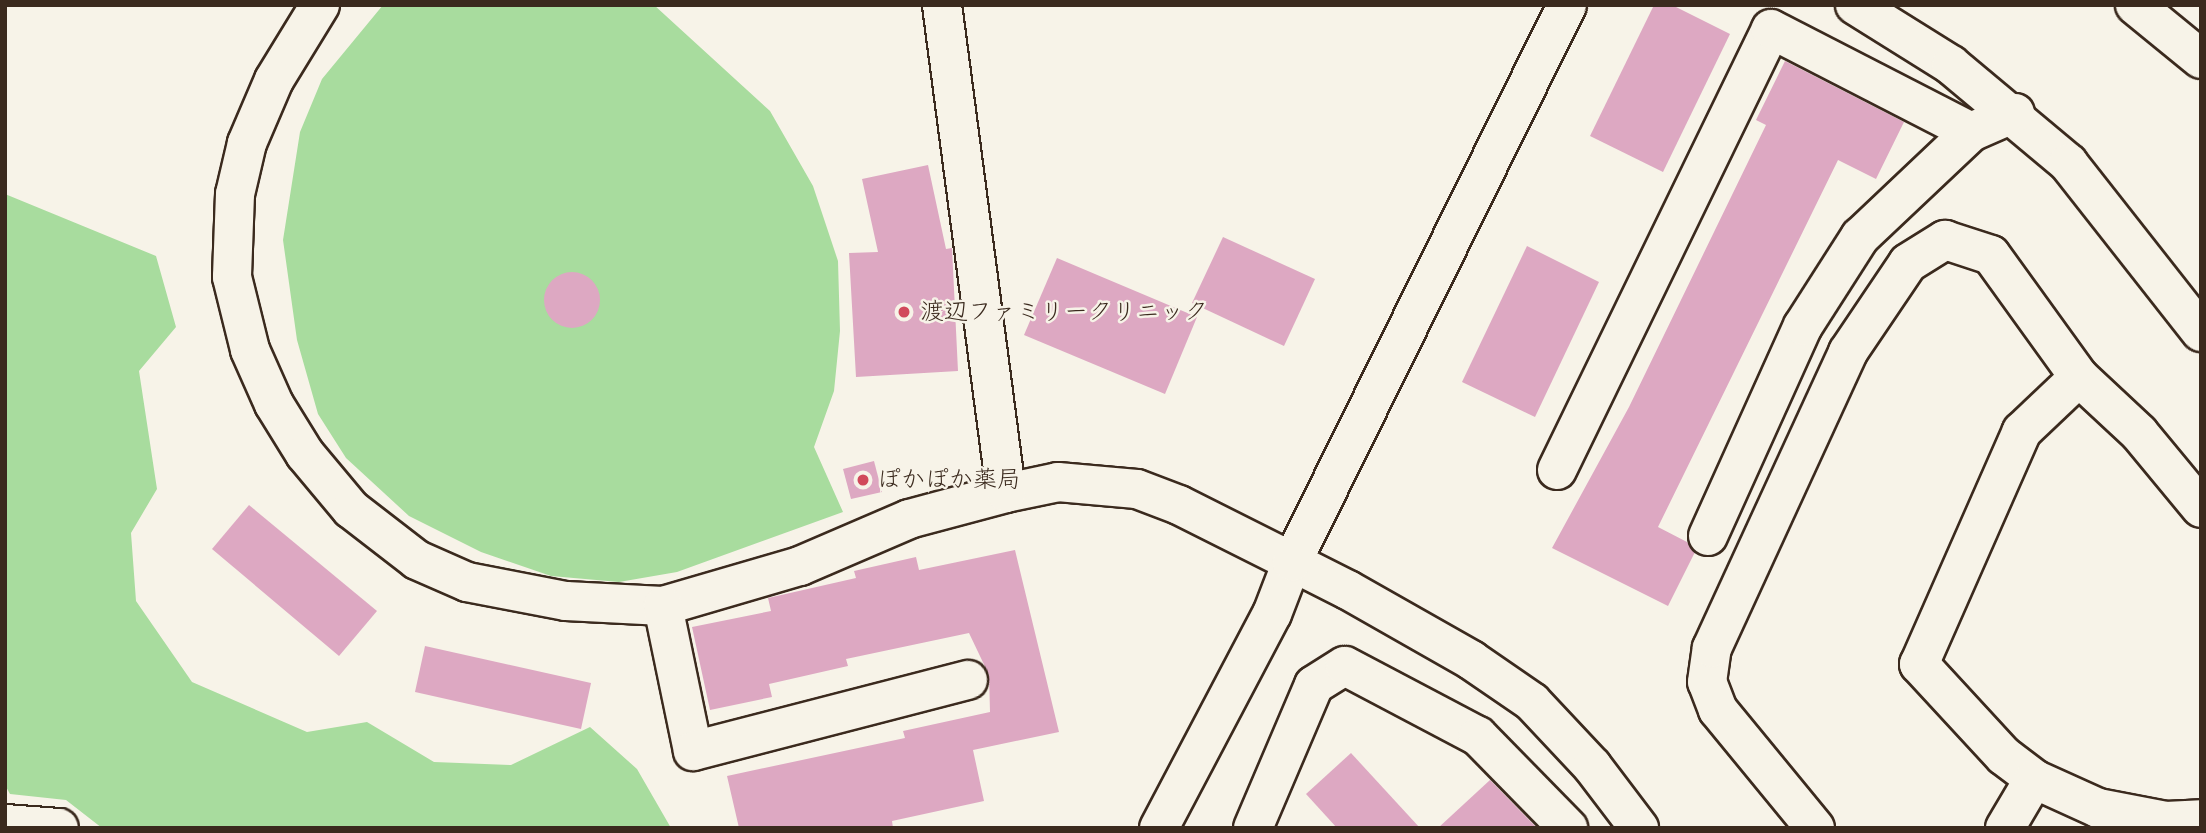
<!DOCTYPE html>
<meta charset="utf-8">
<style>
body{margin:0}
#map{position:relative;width:2206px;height:833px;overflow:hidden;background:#f7f3e8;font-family:Caveat,"Klee One",sans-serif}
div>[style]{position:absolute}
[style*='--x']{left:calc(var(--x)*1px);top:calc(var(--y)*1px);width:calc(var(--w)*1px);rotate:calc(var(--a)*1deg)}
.green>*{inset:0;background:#a8dc9e}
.building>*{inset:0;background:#dda8c2}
.round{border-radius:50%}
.roads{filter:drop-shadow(2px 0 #3b2a1e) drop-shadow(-2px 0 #3b2a1e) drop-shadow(0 2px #3b2a1e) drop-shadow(0 -2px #3b2a1e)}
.minor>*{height:38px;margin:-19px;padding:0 19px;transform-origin:19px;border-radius:19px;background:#f7f3e8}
.dots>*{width:19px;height:19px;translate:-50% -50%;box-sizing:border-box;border:4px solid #f7f3e8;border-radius:50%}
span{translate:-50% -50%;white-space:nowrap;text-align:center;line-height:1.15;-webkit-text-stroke:5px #f7f3e8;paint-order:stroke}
.poi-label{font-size:24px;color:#3b2a1e}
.left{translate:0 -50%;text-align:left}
.frame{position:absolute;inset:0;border:7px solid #3b2a1e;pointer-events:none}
</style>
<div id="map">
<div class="green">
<i style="clip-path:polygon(383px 5px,654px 5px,770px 111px,813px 186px,838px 261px,840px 331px,834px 391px,814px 447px,843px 512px,677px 572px,619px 582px,551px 576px,481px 552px,409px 516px,346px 458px,318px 414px,297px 340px,283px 240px,300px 132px,322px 79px)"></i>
<i style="clip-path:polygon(5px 194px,156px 256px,176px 327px,139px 371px,157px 489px,131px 533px,136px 601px,192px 682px,307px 732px,367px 722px,434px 762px,511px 765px,590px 727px,637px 769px,671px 828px,102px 828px,66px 800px,10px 794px,5px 785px)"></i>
</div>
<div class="building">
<i style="clip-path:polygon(1654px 5px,1672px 5px,1730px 34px,1663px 172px,1590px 136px)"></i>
<i style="clip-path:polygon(1785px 61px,1904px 122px,1876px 179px,1838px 160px,1658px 527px,1687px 542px,1695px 552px,1668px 606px,1552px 548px,1629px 407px,1766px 125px,1756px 120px)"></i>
<i style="clip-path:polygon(928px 165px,946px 249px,952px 248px,958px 371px,856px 377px,849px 253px,878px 252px,862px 179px)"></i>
<i style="clip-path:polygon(1223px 237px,1315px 279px,1284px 346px,1192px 303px)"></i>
<i style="clip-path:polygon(1527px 246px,1599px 282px,1535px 417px,1462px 382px)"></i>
<i style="clip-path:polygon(1057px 258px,1197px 317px,1165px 394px,1024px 335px)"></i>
<i class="round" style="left:544px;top:272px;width:56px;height:56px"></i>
<i style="clip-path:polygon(874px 461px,882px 492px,851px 499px,843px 469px)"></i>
<i style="clip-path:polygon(249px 505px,377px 611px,339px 656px,212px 549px)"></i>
<i style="clip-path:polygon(1015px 550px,1059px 732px,973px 750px,984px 801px,892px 821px,893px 828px,739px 828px,727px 776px,905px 738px,903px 731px,990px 712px,989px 675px,969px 633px,846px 659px,848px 666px,769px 684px,772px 697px,710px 710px,692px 627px,771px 611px,768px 598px,856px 578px,854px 571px,916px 557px,919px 570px)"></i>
<i style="clip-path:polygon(425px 646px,591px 683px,581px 729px,415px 692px)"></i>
<i style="clip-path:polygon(1351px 753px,1420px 828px,1337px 828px,1306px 794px)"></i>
<i style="clip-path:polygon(1490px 780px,1537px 828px,1438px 828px)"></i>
</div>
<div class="roads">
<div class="minor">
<i style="--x:320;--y:5;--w:88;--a:121.5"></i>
<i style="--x:274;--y:80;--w:69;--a:113.2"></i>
<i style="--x:247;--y:143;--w:52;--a:103.2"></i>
<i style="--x:235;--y:194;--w:83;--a:92.1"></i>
<i style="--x:232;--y:277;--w:75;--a:76.1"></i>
<i style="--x:250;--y:350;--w:59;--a:66"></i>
<i style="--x:274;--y:404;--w:59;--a:58.2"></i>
<i style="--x:305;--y:454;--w:72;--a:50.1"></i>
<i style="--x:351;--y:509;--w:83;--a:37.7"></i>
<i style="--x:417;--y:560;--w:55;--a:23.7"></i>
<i style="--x:467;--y:582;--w:101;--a:10.9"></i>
<i style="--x:566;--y:601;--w:97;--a:3"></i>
<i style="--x:663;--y:606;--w:143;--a:-16.3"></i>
<i style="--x:800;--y:566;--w:119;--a:-23.3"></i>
<i style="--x:909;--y:519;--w:100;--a:-15"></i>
<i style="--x:1006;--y:493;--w:53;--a:-11.9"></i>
<i style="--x:1058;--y:482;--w:79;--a:5.1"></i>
<i style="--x:1137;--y:489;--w:45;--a:20.9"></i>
<i style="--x:1179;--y:505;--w:189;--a:26.7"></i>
<i style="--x:1348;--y:590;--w:142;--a:29.6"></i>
<i style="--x:1471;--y:660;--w:74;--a:34.5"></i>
<i style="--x:1532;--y:702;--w:88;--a:46.8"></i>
<i style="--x:1592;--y:766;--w:78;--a:52.8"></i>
<i style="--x:942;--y:5;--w:492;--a:82.5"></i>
<i style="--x:1855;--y:5;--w:113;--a:32"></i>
<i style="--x:1951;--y:65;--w:153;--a:39.9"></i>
<i style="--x:2068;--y:163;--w:215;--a:51.8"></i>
<i style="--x:2135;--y:5;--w:85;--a:39.3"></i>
<i style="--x:2079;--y:377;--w:79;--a:136.5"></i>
<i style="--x:2022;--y:431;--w:255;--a:113.8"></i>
<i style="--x:1919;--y:664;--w:125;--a:47.3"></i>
<i style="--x:2004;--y:756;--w:38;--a:37"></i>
<i style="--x:2034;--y:779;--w:70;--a:24.4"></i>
<i style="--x:2098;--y:808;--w:69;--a:10.8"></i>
<i style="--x:2166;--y:821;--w:35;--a:-3"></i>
<i style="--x:1557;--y:470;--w:490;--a:-64.1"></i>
<i style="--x:1771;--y:29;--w:225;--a:27.2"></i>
<i style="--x:1708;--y:536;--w:230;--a:-65.7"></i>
<i style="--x:1803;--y:326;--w:106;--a:-57.4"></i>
<i style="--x:1860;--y:237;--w:153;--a:-43.4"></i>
<i style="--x:1971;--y:132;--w:48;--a:-23.4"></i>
<i style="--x:663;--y:606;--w:148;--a:78.3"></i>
<i style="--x:693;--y:751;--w:284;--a:-14.5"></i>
<i style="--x:5;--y:824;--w:54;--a:4.2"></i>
<i style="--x:1159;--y:828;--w:242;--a:-62.2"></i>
<i style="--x:1272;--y:614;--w:56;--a:-69"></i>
<i style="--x:1292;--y:562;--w:621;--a:-63.72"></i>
<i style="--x:1253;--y:828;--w:155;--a:-66.9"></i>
<i style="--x:1314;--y:685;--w:36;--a:-32"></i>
<i style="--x:1345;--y:666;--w:150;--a:27.8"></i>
<i style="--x:1478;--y:736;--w:129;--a:45.6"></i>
<i style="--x:1815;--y:828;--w:153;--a:-129.4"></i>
<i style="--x:1718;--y:710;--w:30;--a:-111"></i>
<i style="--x:1707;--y:682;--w:34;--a:-82"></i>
<i style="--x:1712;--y:648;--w:326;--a:-65.3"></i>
<i style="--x:1848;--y:352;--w:107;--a:-56"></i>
<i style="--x:1908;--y:263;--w:44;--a:-31.9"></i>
<i style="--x:1945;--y:240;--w:48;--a:18.1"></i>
<i style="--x:1991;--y:255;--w:150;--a:54.2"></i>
<i style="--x:2079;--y:377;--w:82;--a:43"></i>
<i style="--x:2139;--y:433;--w:97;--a:50.4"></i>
<i style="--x:2005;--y:828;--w:57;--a:-59.4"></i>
</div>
</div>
<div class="dots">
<i style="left:904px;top:312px;background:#d1495b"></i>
<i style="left:863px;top:480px;background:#d1495b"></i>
</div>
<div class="poi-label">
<span class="left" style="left:920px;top:312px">渡辺ファミリークリニック</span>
<span class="left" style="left:877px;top:480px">ぽかぽか薬局</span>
</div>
<div class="frame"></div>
</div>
